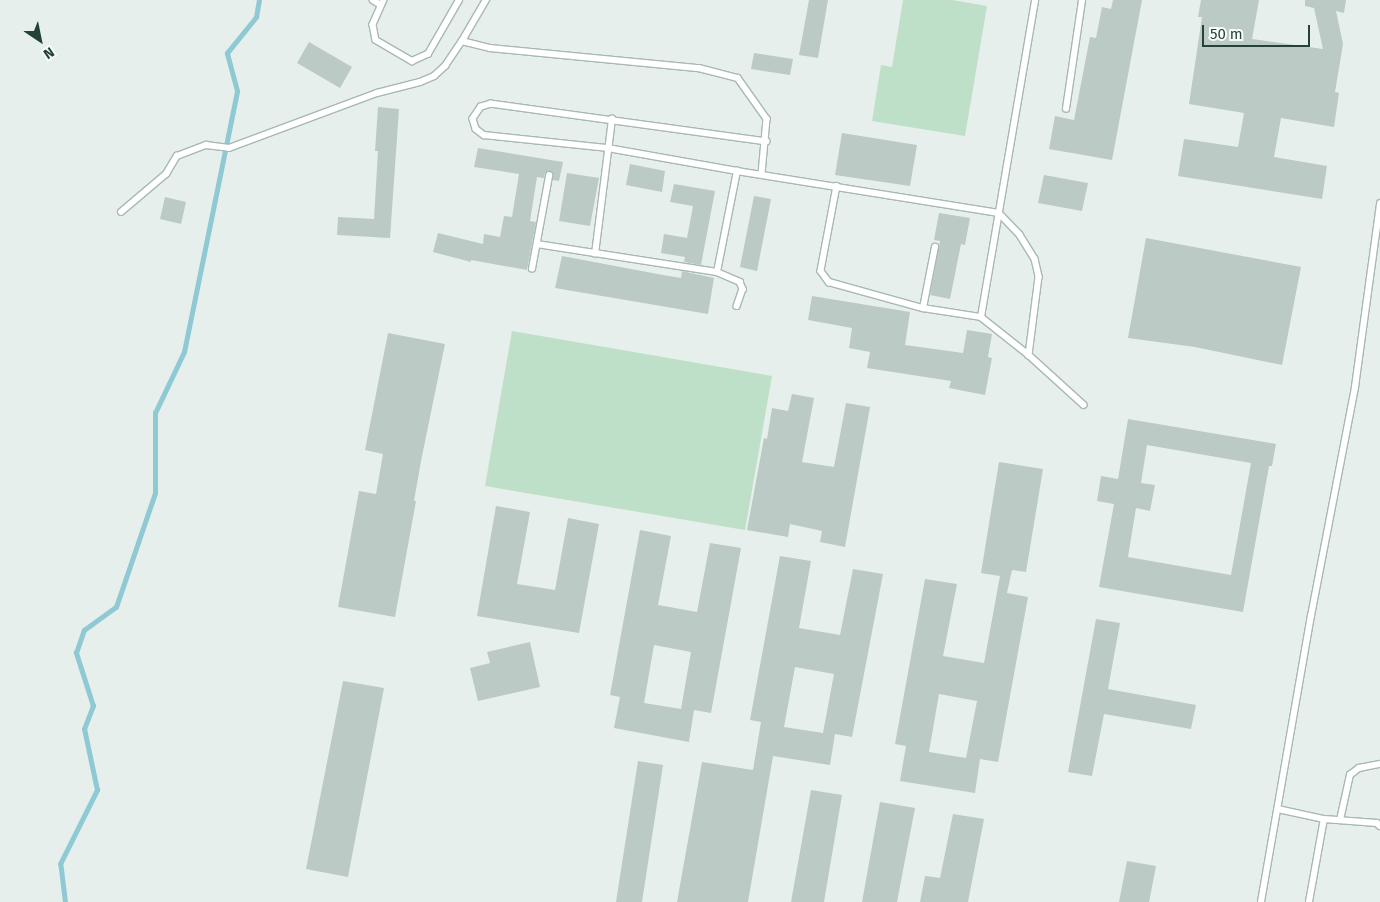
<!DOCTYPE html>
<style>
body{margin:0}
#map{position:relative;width:1380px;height:902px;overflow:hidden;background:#e6efeb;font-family:"Fira Sans",sans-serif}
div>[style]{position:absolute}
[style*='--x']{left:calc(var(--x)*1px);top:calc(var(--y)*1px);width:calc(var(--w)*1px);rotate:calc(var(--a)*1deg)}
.green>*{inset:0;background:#bfe0c8}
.stream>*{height:4.5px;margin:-2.25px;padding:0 2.25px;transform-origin:2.25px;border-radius:2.25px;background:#8ec9d4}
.building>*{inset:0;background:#bbcac4}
.roads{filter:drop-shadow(1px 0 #a8b8b2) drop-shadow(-1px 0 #a8b8b2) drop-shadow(0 1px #a8b8b2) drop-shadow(0 -1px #a8b8b2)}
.lane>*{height:5.5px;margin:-2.75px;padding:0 2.75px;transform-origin:2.75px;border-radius:2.75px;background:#fff}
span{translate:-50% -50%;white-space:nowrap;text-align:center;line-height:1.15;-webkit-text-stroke:4px #f7fbf9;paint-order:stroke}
.north{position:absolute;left:15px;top:15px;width:50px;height:50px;-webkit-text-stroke:4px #f7fbf9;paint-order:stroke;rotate:146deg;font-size:14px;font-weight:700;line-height:20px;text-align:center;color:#24423a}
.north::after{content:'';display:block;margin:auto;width:18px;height:22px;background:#24423a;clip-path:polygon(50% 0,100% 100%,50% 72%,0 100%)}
.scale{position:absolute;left:1202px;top:25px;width:108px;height:22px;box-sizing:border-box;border:2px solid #24423a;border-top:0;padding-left:6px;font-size:15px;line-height:18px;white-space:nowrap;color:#24423a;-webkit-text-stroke:4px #f7fbf9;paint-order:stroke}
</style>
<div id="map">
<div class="green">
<i style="clip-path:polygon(903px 0,952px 0,987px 6px,965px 136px,872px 121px,881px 65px,892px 67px)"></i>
<i style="clip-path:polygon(512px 331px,772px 376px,745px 530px,485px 486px)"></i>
</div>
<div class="stream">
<i style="--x:65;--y:902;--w:38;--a:-97"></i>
<i style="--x:60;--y:864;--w:83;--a:-63.4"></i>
<i style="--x:97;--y:790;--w:62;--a:-102"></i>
<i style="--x:84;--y:729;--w:25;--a:-69"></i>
<i style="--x:93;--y:706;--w:56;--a:-107.8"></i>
<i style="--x:76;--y:653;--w:24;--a:-71"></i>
<i style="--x:84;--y:630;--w:39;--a:-36"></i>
<i style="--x:116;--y:607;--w:120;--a:-71.1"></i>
<i style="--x:155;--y:493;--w:80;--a:-90"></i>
<i style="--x:155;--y:413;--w:68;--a:-64.6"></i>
<i style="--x:184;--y:352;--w:266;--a:-78.5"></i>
<i style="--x:237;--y:91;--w:39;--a:-105"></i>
<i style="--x:227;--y:53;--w:46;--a:-51.1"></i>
<i style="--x:256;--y:17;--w:17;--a:-80"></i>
</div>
<div class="building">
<i style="clip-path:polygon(809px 0,828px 0,818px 58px,799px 55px)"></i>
<i style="clip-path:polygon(1113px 0,1142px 0,1112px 160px,1049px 149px,1055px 116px,1074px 120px,1090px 37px,1096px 38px,1102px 7px,1111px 9px)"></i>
<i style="clip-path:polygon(1201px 0,1259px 0,1252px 39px,1323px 49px,1314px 8px,1305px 6px,1305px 0,1346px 0,1344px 13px,1336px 11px,1343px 44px,1335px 92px,1339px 93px,1334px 127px,1281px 118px,1274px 157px,1327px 166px,1322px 199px,1178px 176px,1184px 139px,1238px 147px,1244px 113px,1189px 104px,1202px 17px,1198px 17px)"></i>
<i style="clip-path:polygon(309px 42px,352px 67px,340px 88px,297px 63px)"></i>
<i style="clip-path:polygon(754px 53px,793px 59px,790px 75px,751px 69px)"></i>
<i style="clip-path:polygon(378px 107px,399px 109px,390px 238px,337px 235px,338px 217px,374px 219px,378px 151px,375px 151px)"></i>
<i style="clip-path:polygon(842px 133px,917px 145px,910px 186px,835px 175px)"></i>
<i style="clip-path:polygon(478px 148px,563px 162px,559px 181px,553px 180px,553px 174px,549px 171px,545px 173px,544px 178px,537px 177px,530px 221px,536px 222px,527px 270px,471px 260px,471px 262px,433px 252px,438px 233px,483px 244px,484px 234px,500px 237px,504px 216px,512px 217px,519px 174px,474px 167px)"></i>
<i style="clip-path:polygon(630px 164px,665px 171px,662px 192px,626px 185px)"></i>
<i style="clip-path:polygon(567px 173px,599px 178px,590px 226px,559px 221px)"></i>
<i style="clip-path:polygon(1044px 175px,1088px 183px,1082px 211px,1038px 203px)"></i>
<i style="clip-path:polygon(674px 184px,715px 191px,701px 265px,684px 262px,685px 257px,661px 253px,664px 234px,687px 238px,693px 206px,670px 202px)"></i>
<i style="clip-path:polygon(754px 196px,771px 199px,757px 271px,740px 267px)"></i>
<i style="clip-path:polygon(165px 197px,186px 202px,181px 224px,160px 219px)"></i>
<i style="clip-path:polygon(939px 213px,970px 218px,965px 245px,961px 244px,950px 299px,930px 295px,940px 241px,934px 240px)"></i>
<i style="clip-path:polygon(1146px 238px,1301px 267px,1282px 365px,1195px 347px,1128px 338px)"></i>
<i style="clip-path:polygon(562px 256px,663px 275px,681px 278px,682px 271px,714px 278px,708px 314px,555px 288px)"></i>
<i style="clip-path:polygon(812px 296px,910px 312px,905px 345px,963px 353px,967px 330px,992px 334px,988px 357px,992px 358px,985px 395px,949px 388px,951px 381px,867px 368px,870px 352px,849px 348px,852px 328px,808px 320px)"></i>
<i style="clip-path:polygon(388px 333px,445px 344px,421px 461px,414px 501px,416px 501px,395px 617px,338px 607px,359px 491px,376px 494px,383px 454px,365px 450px)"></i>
<i style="clip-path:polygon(792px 394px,814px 398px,802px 462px,834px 467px,846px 403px,870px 407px,845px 547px,820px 542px,822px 531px,790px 524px,788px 537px,747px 530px,764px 438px,767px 439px,772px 408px,788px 411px)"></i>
<i style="clip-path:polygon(evenodd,1128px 419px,1276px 444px,1272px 466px,1269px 466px,1243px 612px,1099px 587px,1114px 504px,1097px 501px,1101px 476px,1118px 479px,1128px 419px,1147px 445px,1251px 463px,1231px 575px,1128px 557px,1136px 508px,1150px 511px,1155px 485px,1141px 483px,1147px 445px)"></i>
<i style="clip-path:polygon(evenodd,999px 462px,1043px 469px,1026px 572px,1012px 570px,1007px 593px,1028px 597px,998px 762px,980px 759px,975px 793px,900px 781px,906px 746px,895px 744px,925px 579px,957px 584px,943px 656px,984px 663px,1000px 576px,981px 573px,999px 462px,939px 694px,977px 701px,966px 758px,929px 752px,939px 694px)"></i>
<i style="clip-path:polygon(496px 506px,530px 512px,517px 584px,555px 590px,568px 518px,599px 524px,579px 633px,477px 616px)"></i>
<i style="clip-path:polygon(evenodd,640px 530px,671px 536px,658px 605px,697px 612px,710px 543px,741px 548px,711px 713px,694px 710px,689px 742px,614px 728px,620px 697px,610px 695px,640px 530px,654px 645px,691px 652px,681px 709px,644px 703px,654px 645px)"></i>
<i style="clip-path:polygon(evenodd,780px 556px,811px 561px,799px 628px,840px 635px,853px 569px,883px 574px,852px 737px,835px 734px,830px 765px,773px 756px,748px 902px,677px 902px,702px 762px,753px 770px,761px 722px,750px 720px,780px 556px,795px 667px,834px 674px,823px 733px,784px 727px,795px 667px)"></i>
<i style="clip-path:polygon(1096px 619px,1120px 623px,1108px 689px,1196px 705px,1191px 729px,1104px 714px,1092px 776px,1068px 772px)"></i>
<i style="clip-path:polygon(530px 642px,540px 687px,478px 701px,470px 668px,490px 663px,487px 652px)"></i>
<i style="clip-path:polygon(343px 681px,384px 688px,348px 877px,306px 869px)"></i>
<i style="clip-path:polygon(638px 761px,663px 765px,642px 902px,616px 902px)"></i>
<i style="clip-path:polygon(811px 790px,842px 795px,824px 902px,791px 902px)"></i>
<i style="clip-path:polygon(880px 802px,915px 808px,897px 902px,862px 902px)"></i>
<i style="clip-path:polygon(953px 814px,984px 819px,968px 902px,920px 902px,925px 876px,940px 878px)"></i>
<i style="clip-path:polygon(1127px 861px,1156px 866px,1149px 902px,1119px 902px)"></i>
</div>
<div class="roads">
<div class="lane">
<i style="--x:373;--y:0;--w:9;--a:32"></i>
<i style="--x:384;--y:0;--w:27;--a:114"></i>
<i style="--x:373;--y:25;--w:15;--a:79"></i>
<i style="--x:376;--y:40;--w:42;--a:30.3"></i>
<i style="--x:412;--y:61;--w:17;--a:-24"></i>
<i style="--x:428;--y:54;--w:62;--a:-60.1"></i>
<i style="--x:462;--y:41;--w:29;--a:14"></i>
<i style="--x:490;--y:48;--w:210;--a:5.5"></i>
<i style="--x:699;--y:68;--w:40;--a:14.4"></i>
<i style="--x:738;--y:78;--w:50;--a:54.7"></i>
<i style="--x:767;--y:119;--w:55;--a:95.2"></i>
<i style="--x:1066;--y:109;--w:110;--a:-81.6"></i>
<i style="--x:767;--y:142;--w:279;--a:-172.2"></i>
<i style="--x:491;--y:104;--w:10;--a:163"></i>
<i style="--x:481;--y:107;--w:14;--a:124"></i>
<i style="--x:473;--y:119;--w:10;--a:73"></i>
<i style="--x:476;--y:129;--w:10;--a:37"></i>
<i style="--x:484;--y:135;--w:125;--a:6"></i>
<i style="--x:608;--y:148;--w:131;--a:10.1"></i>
<i style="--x:737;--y:171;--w:265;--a:9.1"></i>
<i style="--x:999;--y:213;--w:30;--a:46"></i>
<i style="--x:1020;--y:235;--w:28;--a:58"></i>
<i style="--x:1035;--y:259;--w:18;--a:77"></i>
<i style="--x:1039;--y:277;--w:79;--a:97.3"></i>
<i style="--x:837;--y:186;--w:86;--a:100.7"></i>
<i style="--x:821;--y:271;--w:14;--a:54"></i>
<i style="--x:829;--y:282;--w:98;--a:15.5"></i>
<i style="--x:923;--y:308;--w:59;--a:8.8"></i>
<i style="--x:981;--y:317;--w:61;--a:38.4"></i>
<i style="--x:1029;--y:355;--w:74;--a:42.3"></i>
<i style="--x:121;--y:212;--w:59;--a:-40.2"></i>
<i style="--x:166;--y:174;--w:21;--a:-59"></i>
<i style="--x:177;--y:156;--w:31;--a:-21"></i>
<i style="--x:206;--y:145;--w:23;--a:7"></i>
<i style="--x:229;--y:148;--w:158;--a:-20.4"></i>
<i style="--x:377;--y:93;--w:44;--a:-14.3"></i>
<i style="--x:420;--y:82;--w:15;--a:-23"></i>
<i style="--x:434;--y:76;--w:15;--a:-42"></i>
<i style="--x:445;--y:66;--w:30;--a:-56"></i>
<i style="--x:462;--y:41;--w:48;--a:-59.7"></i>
<i style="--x:537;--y:244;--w:182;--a:8.8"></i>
<i style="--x:717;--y:272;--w:25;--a:23"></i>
<i style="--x:740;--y:282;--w:8;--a:67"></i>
<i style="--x:743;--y:289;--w:18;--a:109"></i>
<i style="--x:595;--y:254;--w:136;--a:-82.8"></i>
<i style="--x:532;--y:269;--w:95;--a:-79.6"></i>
<i style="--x:717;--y:272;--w:103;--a:-78.8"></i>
<i style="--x:923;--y:308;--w:62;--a:-78.9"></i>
<i style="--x:981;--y:317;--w:322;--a:-80.3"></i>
<i style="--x:1278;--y:809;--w:47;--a:12.3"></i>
<i style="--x:1324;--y:819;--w:53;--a:4.3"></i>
<i style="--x:1377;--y:823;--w:4;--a:45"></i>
<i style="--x:1340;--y:820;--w:46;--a:-77.5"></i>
<i style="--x:1350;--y:775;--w:11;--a:-38"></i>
<i style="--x:1359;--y:768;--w:21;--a:-11"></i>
<i style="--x:1261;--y:902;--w:290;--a:-80.1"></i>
<i style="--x:1311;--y:616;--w:233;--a:-79.1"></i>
<i style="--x:1355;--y:387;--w:185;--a:-82.2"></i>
<i style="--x:1309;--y:902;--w:84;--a:-79.8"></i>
</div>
</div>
<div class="north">N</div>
<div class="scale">50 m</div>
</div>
